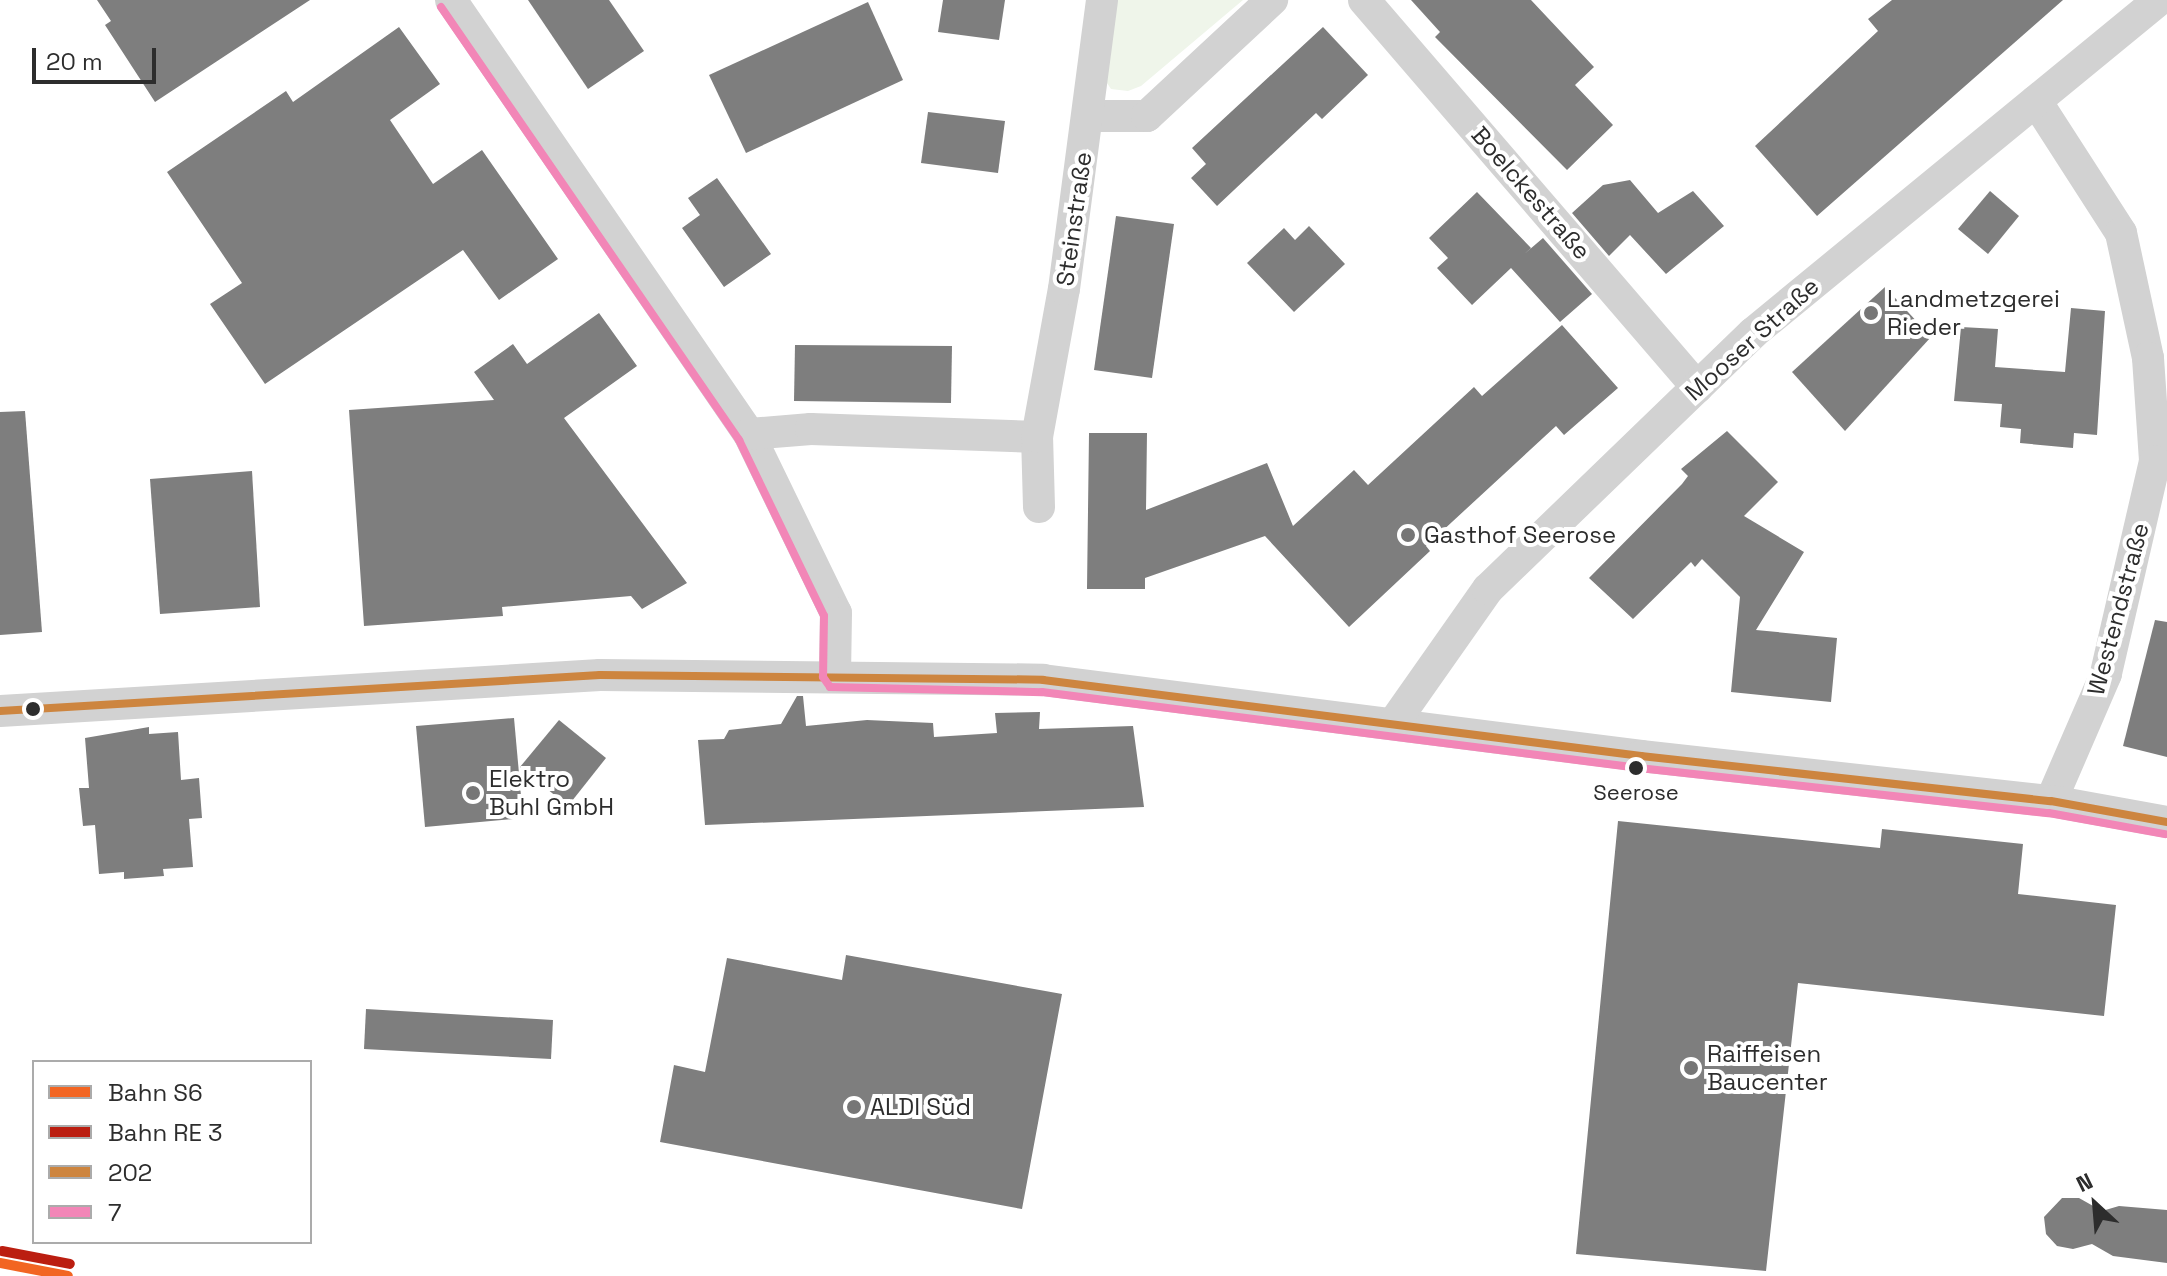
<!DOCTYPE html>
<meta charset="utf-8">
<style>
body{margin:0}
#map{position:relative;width:2167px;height:1276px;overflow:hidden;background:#fff;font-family:"Space Grotesk",sans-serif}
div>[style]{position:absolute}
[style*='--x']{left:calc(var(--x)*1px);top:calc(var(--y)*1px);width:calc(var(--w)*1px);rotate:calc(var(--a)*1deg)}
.green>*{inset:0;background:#eff5ea}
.building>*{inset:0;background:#7e7e7e}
.street>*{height:32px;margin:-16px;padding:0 16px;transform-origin:16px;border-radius:16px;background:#d2d2d2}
.bus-1>*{height:8px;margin:-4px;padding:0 4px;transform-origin:4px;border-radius:4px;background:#cd853f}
.bus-2>*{height:8px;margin:-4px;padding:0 4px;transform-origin:4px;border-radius:4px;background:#f286b7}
.rail-1>*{height:10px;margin:-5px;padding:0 5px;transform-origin:5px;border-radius:5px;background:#f26522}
.rail-2>*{height:10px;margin:-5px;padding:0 5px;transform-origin:5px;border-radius:5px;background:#bb1e10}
.dots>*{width:22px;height:22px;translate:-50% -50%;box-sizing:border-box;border:4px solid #fff;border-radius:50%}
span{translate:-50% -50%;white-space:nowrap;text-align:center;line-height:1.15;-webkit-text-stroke:8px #fff;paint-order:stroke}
.bus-label{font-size:22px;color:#2d2d2d}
.street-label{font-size:24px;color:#2d2d2d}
.poi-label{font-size:24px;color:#2d2d2d}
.left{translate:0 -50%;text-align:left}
.legend{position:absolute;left:32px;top:1060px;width:280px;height:184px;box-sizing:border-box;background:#fff;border:2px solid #ababab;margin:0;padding:10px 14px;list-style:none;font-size:24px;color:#2d2d2d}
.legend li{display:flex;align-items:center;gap:16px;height:40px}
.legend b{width:40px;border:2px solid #ababab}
.north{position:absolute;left:2055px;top:1164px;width:80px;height:80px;-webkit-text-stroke:6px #fff;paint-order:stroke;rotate:334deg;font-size:22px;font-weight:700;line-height:32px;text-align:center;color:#2d2d2d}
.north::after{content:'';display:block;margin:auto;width:28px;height:36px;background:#2d2d2d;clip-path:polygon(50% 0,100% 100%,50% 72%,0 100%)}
.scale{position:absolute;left:32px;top:48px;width:124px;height:36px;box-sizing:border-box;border:4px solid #2d2d2d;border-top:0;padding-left:10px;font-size:24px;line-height:28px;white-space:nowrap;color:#2d2d2d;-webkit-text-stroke:6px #fff;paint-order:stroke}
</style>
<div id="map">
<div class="green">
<i style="clip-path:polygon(1111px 0,1243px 0,1141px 86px,1128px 91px,1111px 89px,1103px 77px)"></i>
</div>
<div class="building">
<i style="clip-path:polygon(97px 0,310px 0,155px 102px,105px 25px,111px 21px)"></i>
<i style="clip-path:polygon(528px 0,609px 0,644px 51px,588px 89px)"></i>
<i style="clip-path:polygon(943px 0,1005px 0,999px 40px,938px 32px)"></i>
<i style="clip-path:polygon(1411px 0,1531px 0,1594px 67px,1575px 85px,1613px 125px,1567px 170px,1435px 37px,1440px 32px)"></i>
<i style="clip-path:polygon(1892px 0,2063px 0,1817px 216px,1755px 146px,1878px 31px,1868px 19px)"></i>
<i style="clip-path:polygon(868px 2px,903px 80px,746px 153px,709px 75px)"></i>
<i style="clip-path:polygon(399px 27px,440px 84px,390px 120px,433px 184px,482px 150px,558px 259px,499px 300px,463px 250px,265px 384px,210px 304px,242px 283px,167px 172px,286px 91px,293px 102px)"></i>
<i style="clip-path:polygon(1323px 27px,1368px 75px,1322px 119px,1316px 113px,1217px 206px,1191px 178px,1206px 164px,1192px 148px)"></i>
<i style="clip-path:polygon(928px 112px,1005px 121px,998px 173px,921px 163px)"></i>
<i style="clip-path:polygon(717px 178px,771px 254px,724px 287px,682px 228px,700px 215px,688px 198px)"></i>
<i style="clip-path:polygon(1630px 180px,1658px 213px,1693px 191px,1724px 226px,1666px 274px,1630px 235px,1609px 256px,1572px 213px,1603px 185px)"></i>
<i style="clip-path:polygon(1990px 191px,2019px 216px,1988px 254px,1958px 229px)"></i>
<i style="clip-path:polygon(1477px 192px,1531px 248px,1523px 255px,1543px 238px,1592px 294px,1560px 322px,1511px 268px,1472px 305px,1437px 268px,1448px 258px,1429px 238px)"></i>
<i style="clip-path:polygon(1116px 216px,1174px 224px,1152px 378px,1094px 370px)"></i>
<i style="clip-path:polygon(1309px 226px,1345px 264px,1294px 312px,1247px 263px,1284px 228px,1295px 240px)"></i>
<i style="clip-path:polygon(1885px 287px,1931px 337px,1845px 431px,1792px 372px)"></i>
<i style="clip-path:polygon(2071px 308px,2105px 311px,2097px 435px,2074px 433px,2073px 448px,2020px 443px,2021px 429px,2000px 427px,2002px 404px,1954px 401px,1961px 327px,1998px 329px,1995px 367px,2065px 372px)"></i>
<i style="clip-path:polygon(599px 313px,637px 366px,564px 418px,687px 583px,642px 609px,631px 596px,502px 607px,503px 616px,364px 626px,349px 410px,494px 400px,474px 372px,513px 344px,527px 364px)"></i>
<i style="clip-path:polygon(1562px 325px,1618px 388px,1564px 435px,1556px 426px,1426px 546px,1430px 551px,1349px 627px,1265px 536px,1145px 578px,1145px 589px,1087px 589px,1089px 433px,1147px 433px,1146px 510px,1267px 463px,1293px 526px,1354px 470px,1368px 485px,1474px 387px,1482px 396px)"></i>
<i style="clip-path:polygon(795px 345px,952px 346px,951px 403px,794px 401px)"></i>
<i style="clip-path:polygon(25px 411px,42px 632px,0 635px,0 412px)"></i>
<i style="clip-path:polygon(1727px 431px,1778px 482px,1744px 516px,1804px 552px,1756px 630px,1837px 638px,1831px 702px,1731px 692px,1740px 597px,1702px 559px,1695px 567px,1691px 562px,1633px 619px,1589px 578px,1682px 484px,1688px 476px,1681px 469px)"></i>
<i style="clip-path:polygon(252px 471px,260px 607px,160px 614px,150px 479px)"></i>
<i style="clip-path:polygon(2155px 620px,2167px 622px,2167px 757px,2123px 746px)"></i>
<i style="clip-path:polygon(797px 696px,803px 696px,806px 726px,867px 720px,933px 723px,934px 737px,997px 733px,995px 713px,1040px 712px,1039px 729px,1133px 726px,1144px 807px,705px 825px,698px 740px,724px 739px,729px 730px,781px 724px)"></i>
<i style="clip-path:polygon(514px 718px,523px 818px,425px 827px,416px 726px)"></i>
<i style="clip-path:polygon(559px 720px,606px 758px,568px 806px,520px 767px)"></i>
<i style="clip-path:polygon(149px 727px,149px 734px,178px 732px,181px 780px,199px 778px,202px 818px,189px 819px,193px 867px,163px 869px,164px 876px,124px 879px,124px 872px,99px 874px,95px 825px,83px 826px,79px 788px,89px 788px,85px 738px)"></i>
<i style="clip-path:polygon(1618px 821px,1880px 848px,1882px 829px,2023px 844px,2018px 894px,2116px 905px,2104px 1016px,1798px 983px,1766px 1271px,1576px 1254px)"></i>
<i style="clip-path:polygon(846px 955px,1062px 994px,1022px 1209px,660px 1142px,674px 1065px,705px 1072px,727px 958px,842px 980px)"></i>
<i style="clip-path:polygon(366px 1009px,553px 1020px,551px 1059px,364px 1049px)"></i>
<i style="clip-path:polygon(2062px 1198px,2079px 1198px,2102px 1211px,2119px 1206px,2167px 1210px,2167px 1263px,2113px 1256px,2092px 1244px,2073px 1249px,2057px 1246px,2046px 1234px,2044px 1217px)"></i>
</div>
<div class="street">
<i style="--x:451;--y:0;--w:526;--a:55.53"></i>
<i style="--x:749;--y:434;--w:199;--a:64.1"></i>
<i style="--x:836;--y:613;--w:63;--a:90.9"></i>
<i style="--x:1364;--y:0;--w:511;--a:49.29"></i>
<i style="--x:2036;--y:101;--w:157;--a:57.2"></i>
<i style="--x:2121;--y:233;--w:128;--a:77.8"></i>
<i style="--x:2148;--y:358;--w:103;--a:86.1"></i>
<i style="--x:2155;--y:461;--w:219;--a:103"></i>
<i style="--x:2106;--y:674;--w:138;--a:113.4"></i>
<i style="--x:1089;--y:116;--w:58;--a:0"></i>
<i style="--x:1147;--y:116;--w:171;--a:-42.9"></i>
<i style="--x:749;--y:434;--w:62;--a:-4.6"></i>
<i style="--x:811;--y:429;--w:226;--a:2"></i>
<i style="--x:1039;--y:507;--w:70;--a:-91.6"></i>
<i style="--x:1037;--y:437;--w:150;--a:-79.7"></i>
<i style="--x:1064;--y:289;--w:291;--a:-82.5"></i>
<i style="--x:0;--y:711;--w:601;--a:-3.43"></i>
<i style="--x:600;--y:675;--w:443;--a:0.6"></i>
<i style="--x:1043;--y:680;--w:603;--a:7.24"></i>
<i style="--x:1641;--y:756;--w:412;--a:6.3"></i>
<i style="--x:2051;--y:801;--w:118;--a:10.3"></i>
<i style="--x:1393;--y:724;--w:165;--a:-54.9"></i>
<i style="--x:1488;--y:589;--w:368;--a:-44"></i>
<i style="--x:1753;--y:333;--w:525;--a:-39.36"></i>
</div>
<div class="bus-1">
<i style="--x:0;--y:711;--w:601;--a:-3.43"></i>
<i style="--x:600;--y:675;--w:443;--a:0.6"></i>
<i style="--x:1043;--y:680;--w:603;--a:7.24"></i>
<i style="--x:1641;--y:756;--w:412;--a:6.3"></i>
<i style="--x:2051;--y:801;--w:118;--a:10.3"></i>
</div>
<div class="bus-2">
<i style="--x:441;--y:7;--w:526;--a:55.46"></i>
<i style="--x:739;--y:440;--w:195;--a:64.2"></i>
<i style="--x:824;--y:616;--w:61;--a:90.9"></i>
<i style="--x:823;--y:677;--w:12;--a:55"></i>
<i style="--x:830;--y:687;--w:212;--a:1.4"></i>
<i style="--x:1042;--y:692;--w:602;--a:7.25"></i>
<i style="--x:1639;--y:768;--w:412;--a:6.3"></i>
<i style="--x:2049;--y:813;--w:118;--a:10.3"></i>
</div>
<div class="rail-1">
<i style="--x:0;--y:1263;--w:69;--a:10.8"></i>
</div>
<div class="rail-2">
<i style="--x:2;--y:1251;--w:69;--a:10.8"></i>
</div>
<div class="dots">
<i style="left:1871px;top:313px;background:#767676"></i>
<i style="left:1408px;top:535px;background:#767676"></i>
<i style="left:33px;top:709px;background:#2d2d2d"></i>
<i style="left:1636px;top:768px;background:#2d2d2d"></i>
<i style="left:473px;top:793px;background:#767676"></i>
<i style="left:1691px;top:1068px;background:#767676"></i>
<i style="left:854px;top:1107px;background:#767676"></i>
</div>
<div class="bus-label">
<span style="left:1636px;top:793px">Seerose</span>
</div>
<div class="street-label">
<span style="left:1531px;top:193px;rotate:49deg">Boelckestraße</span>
<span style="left:1074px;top:219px;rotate:-82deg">Steinstraße</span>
<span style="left:1752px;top:339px;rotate:-42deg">Mooser Straße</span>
<span style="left:2118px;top:609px;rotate:-75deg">Westendstraße</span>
</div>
<div class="poi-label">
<span class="left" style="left:1887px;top:313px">Landmetzgerei<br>Rieder</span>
<span class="left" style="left:1424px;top:535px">Gasthof Seerose</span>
<span class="left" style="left:489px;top:793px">Elektro<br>Buhl GmbH</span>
<span class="left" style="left:1707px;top:1068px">Raiffeisen<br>Baucenter</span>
<span class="left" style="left:870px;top:1107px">ALDI Süd</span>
</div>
<ul class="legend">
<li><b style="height:10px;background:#f26522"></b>Bahn S6</li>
<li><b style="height:10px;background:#bb1e10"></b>Bahn RE 3</li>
<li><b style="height:10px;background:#cd853f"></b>202</li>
<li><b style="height:10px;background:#f286b7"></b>7</li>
</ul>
<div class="north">N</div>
<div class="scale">20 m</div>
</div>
